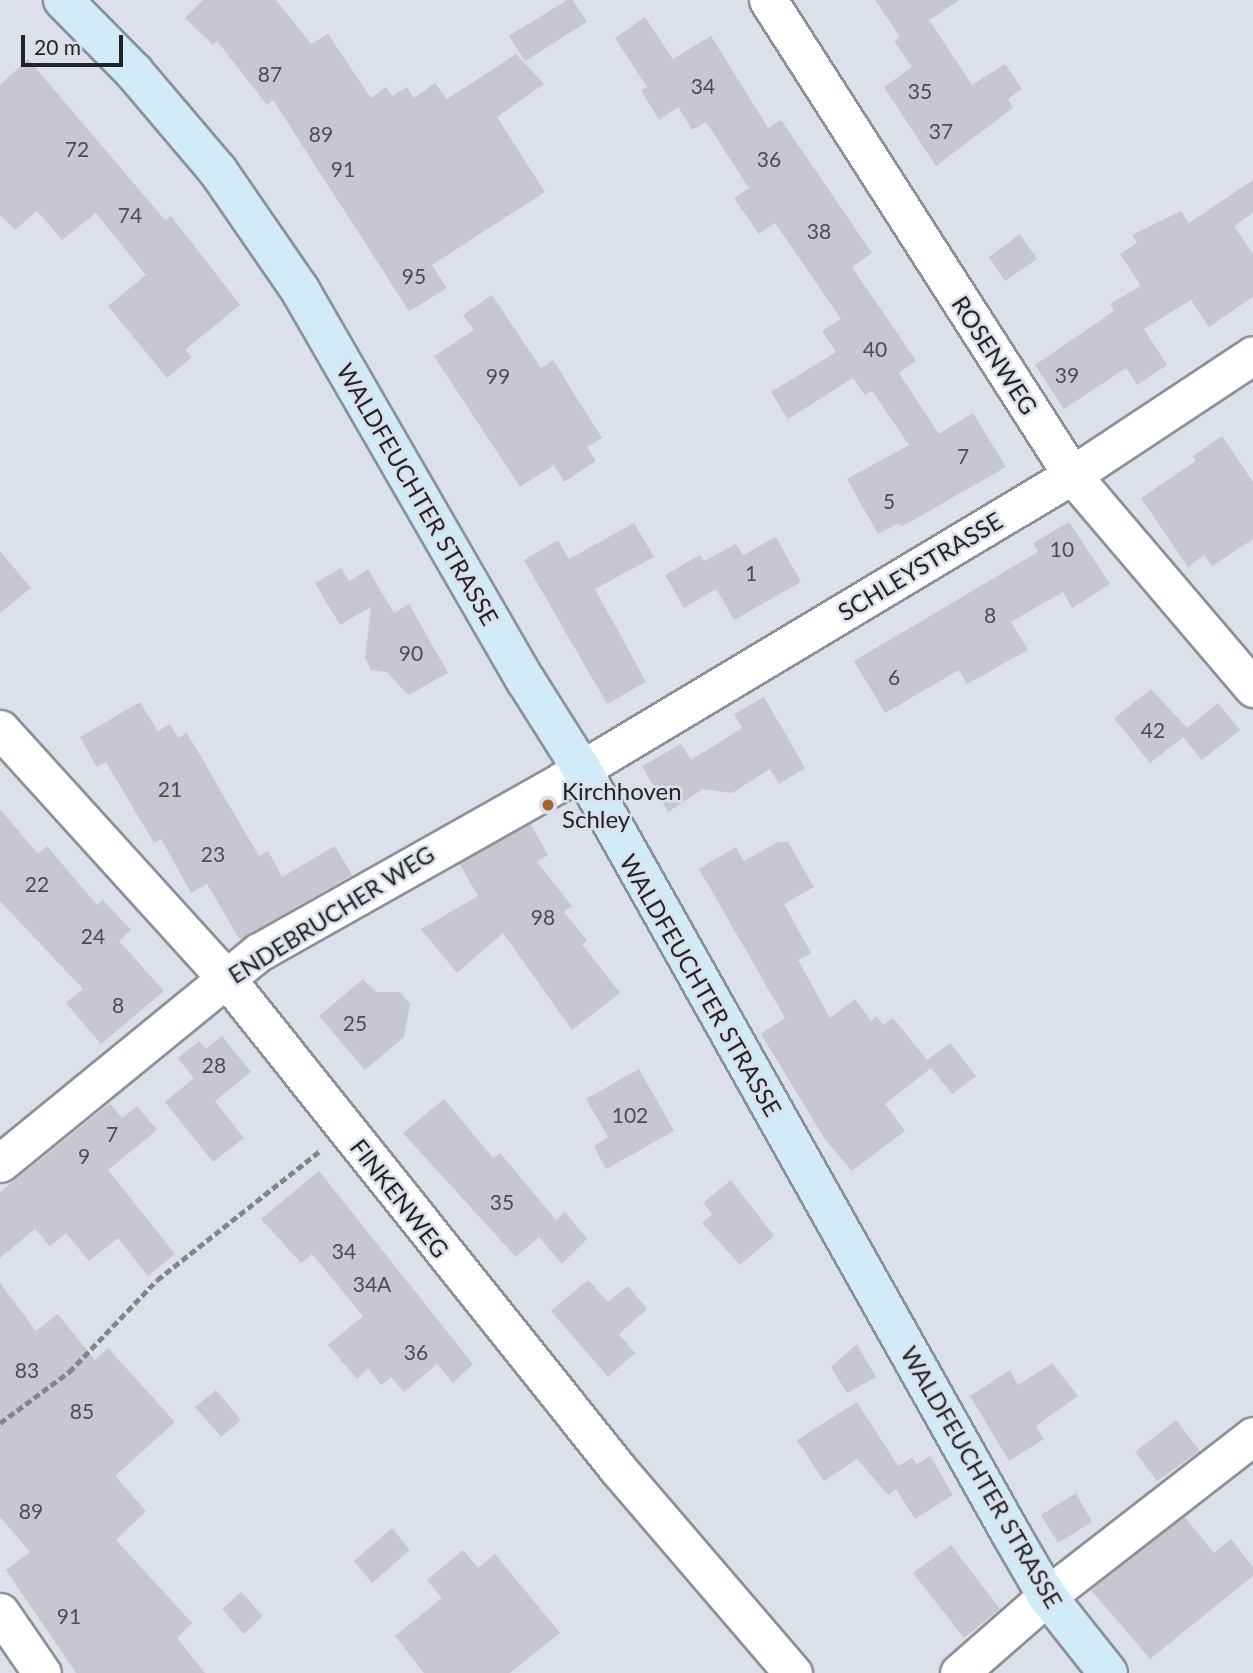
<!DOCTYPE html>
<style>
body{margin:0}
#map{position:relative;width:1253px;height:1673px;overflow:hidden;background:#dbe0eb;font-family:Lato,sans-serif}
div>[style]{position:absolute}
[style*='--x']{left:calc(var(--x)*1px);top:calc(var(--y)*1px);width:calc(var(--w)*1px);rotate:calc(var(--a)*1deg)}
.building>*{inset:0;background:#c8c6d1}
.path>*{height:4.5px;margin-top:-2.25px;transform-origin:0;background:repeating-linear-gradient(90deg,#82858d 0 7px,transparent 0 10.5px)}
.roads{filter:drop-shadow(2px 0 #8b909a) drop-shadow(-2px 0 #8b909a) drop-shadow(0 2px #8b909a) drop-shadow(0 -2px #8b909a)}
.street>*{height:37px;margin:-18.5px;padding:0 18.5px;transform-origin:18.5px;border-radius:18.5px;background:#fff}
.secondary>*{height:38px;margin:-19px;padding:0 19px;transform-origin:19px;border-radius:19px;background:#d1ebf8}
.dots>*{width:19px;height:19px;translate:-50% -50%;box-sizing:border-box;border:4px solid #dbe0eb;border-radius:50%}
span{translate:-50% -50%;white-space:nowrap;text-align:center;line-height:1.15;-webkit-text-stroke:5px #dbe0eb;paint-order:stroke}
.number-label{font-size:21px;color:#4c4c52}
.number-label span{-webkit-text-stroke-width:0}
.street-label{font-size:24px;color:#222428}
.poi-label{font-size:24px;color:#222428}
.left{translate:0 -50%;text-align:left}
.scale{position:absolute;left:21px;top:35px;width:102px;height:32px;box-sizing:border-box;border:4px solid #222428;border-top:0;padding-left:9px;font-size:21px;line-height:24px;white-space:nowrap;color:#222428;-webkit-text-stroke:5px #dbe0eb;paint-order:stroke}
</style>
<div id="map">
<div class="building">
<i style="clip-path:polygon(203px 0,276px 0,311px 44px,328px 34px,371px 98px,386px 87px,392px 96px,407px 87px,414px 98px,435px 83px,447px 99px,516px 54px,544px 84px,497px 117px,545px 192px,432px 265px,447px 288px,409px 311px,273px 100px,267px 105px,217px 41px,213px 45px,185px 18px)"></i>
<i style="clip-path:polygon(567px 0,573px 0,587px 22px,525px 61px,509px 36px)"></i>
<i style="clip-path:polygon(875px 0,960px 0,929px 20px,972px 85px,1005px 64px,1022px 89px,1008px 99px,1013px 108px,936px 166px,884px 87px,912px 67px,894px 41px,900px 37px)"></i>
<i style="clip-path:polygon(645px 17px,673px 59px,711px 36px,768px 128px,781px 120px,872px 253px,852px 267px,916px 361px,899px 373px,939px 434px,973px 413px,1006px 467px,903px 526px,897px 524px,878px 534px,847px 479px,909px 445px,872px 391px,865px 395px,853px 378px,788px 419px,771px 392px,836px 352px,822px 331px,841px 319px,775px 223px,759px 234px,734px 198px,749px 188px,706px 122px,692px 130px,678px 107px,659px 120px,641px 90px,647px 87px,615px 38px)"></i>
<i style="clip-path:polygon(28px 59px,165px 220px,171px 216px,240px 305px,185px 350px,192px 357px,167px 378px,108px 306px,146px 275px,96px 213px,62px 240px,37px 211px,15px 230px,0 215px,0 85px)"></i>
<i style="clip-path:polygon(1253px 180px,1253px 213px,1234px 226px,1253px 254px,1253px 297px,1209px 327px,1191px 300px,1144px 329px,1167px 365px,1137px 385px,1126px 368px,1064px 409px,1035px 365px,1114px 311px,1110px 304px,1141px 286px,1120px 254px,1137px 243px,1132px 235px,1181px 211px,1189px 223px)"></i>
<i style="clip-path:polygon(1020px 234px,1037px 259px,1005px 281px,989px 257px)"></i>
<i style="clip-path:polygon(492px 295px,541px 368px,553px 360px,602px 438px,587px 447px,596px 461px,564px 482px,554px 465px,520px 487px,434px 356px,474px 330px,463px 315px)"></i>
<i style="clip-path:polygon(1222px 436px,1253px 482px,1253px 539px,1212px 566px,1204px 555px,1188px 567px,1141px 498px,1196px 461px,1193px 456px)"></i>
<i style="clip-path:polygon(1069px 522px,1110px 584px,1072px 608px,1063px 592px,1011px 622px,1028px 650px,967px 684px,959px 670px,885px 713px,854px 661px,1038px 552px,1033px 543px)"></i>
<i style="clip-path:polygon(634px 523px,654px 557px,595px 589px,646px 682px,607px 704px,524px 560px,558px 540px,569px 559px)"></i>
<i style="clip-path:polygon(776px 537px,801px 582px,734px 620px,716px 589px,684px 608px,665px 575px,700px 555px,704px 561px,736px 544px,743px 555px)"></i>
<i style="clip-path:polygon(0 551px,31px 588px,0 613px)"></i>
<i style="clip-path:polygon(341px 568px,349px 581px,368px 569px,394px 613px,409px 604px,448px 673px,408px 695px,387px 672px,371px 670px,365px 658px,371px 607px,340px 625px,315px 583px)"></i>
<i style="clip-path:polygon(1151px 689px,1187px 728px,1218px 703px,1240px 730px,1202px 760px,1183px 737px,1150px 763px,1114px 718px)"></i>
<i style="clip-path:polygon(764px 697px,805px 768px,779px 784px,770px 769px,732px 793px,703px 789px,668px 812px,642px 766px,681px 744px,691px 760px,742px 728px,734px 714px)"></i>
<i style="clip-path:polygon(140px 702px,158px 731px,170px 724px,178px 738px,187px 733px,259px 856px,268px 851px,282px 877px,335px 846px,352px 875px,240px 940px,207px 884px,191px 893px,161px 839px,154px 843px,106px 762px,97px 767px,80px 737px)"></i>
<i style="clip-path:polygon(0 809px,38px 854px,47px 846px,97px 905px,103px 900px,131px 930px,119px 941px,164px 991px,101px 1044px,66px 1003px,83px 989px,0 901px)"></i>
<i style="clip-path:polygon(530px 823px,548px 855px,537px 862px,572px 906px,564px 912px,587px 940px,582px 944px,620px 993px,572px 1030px,503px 933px,457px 973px,421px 929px,478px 896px,459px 863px)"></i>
<i style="clip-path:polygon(778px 842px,788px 842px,814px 887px,784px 904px,811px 953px,798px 960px,830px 1018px,855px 999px,871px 1021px,877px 1016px,883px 1025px,893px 1018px,927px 1060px,950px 1043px,976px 1076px,952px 1094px,931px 1068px,885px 1104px,905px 1131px,852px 1171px,825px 1139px,761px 1034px,785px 1018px,699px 869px,736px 847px,744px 861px)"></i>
<i style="clip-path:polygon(363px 979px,376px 992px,400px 992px,410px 1004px,404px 1037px,365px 1070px,319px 1016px)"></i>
<i style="clip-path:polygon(222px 1036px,251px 1072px,215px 1101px,244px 1138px,213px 1162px,165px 1102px,194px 1078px,178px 1058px,199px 1041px,206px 1049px)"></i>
<i style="clip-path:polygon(639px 1069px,674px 1131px,606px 1169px,594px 1146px,608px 1137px,586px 1099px)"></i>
<i style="clip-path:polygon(444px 1099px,493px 1158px,500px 1153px,556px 1220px,565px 1212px,587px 1239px,562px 1264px,539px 1237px,516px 1257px,403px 1133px)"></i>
<i style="clip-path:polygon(110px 1103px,122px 1118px,137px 1106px,157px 1130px,108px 1170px,175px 1254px,148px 1276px,118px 1238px,89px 1261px,66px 1233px,50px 1246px,35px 1229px,0 1258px,0 1192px)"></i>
<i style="clip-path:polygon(319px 1171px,473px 1364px,453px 1383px,437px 1364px,404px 1392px,391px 1377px,381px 1385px,368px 1368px,357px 1379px,328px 1345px,363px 1316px,312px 1254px,301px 1263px,261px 1219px)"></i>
<i style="clip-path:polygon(731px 1180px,774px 1236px,740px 1265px,702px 1223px,712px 1214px,703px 1203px)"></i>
<i style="clip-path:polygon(588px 1280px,608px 1302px,628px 1286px,647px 1309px,619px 1334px,635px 1353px,608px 1377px,551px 1311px)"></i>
<i style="clip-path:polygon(0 1283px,36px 1331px,58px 1314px,95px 1360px,108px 1348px,175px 1422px,115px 1476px,146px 1511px,116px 1540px,192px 1623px,177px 1638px,205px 1673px,76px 1673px,6px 1570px,30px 1552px,0 1517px)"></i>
<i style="clip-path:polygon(857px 1344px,876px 1377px,847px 1393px,831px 1367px)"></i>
<i style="clip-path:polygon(1052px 1363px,1078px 1396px,1036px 1426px,1044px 1439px,1009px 1461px,970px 1396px,1010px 1370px,1018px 1385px)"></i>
<i style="clip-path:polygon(216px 1390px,241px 1420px,221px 1437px,195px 1407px)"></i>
<i style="clip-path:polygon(857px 1402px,898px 1466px,912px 1458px,917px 1464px,930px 1456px,953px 1495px,915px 1519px,896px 1489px,888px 1495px,857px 1459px,824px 1481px,797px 1440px)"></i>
<i style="clip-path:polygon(1176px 1420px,1200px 1451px,1157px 1481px,1135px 1452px)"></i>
<i style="clip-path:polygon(1076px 1493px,1092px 1522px,1058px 1543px,1041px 1515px)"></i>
<i style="clip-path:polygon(1184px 1516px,1214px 1553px,1231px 1539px,1253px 1567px,1253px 1576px,1150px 1659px,1091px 1590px)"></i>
<i style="clip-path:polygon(392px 1528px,410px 1550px,372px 1583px,354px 1561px)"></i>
<i style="clip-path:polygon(951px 1545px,1000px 1609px,964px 1638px,913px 1573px)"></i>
<i style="clip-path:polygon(463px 1550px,478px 1568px,495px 1554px,560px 1633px,510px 1673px,424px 1673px,395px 1636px,442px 1598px,427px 1580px)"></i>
<i style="clip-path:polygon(241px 1592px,263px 1616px,244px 1634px,222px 1609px)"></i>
</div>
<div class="path">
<i style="--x:0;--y:1423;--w:86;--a:-36.5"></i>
<i style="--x:69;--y:1372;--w:127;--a:-46.3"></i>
<i style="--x:157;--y:1280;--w:209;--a:-38.4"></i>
</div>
<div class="roads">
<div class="street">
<i style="--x:768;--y:0;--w:564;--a:57.38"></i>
<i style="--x:1072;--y:475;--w:280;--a:49.6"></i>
<i style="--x:0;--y:729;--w:335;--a:47.8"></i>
<i style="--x:225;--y:977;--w:630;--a:51.38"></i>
<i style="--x:618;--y:1469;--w:269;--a:49.4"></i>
<i style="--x:0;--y:1163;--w:334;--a:-39.2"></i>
<i style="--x:259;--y:952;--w:348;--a:-29.4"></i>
<i style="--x:562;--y:781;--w:595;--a:-30.96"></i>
<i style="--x:1072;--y:475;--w:217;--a:-33.5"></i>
<i style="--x:0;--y:1612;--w:74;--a:55.5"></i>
<i style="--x:959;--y:1673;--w:117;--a:-41.2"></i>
<i style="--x:1047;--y:1596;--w:261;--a:-37.8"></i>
</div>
<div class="secondary">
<i style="--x:63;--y:0;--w:101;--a:45.4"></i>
<i style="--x:134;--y:72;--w:130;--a:49.7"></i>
<i style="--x:218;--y:171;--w:145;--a:55.4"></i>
<i style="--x:300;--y:290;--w:452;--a:60"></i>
<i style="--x:526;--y:681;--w:103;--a:57.7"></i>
<i style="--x:581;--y:768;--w:878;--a:60.69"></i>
<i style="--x:1011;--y:1534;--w:72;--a:59.9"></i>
<i style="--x:1047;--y:1596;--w:98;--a:51.6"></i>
</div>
</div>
<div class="dots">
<i style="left:548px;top:805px;background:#a26628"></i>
</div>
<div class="number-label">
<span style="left:270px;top:74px">87</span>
<span style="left:703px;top:86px">34</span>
<span style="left:920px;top:91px">35</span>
<span style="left:941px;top:131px">37</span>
<span style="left:321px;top:134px">89</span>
<span style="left:77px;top:149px">72</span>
<span style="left:769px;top:159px">36</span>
<span style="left:343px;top:169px">91</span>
<span style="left:130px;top:215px">74</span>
<span style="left:819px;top:231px">38</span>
<span style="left:414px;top:276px">95</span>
<span style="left:875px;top:349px">40</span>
<span style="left:1067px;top:375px">39</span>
<span style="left:498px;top:376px">99</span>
<span style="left:963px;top:456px">7</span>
<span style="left:889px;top:501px">5</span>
<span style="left:1062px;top:549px">10</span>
<span style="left:751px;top:573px">1</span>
<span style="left:990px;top:615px">8</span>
<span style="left:411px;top:653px">90</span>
<span style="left:894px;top:677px">6</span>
<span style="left:1153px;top:730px">42</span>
<span style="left:170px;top:789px">21</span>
<span style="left:213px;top:854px">23</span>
<span style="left:37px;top:884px">22</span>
<span style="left:543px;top:917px">98</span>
<span style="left:93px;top:936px">24</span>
<span style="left:118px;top:1005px">8</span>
<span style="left:355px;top:1023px">25</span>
<span style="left:214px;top:1065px">28</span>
<span style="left:630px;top:1115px">102</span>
<span style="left:112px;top:1134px">7</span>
<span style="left:84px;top:1156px">9</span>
<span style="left:502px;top:1202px">35</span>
<span style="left:344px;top:1251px">34</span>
<span style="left:372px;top:1284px">34A</span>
<span style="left:416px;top:1352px">36</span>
<span style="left:27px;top:1370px">83</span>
<span style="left:82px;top:1411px">85</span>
<span style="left:31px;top:1511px">89</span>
<span style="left:69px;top:1616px">91</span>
</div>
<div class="street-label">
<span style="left:995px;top:355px;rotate:57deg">ROSENWEG</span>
<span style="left:418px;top:494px;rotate:60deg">WALDFEUCHTER STRASSE</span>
<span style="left:920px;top:566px;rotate:-31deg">SCHLEYSTRASSE</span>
<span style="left:331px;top:914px;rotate:-32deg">ENDEBRUCHER WEG</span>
<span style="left:701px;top:985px;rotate:60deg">WALDFEUCHTER STRASSE</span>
<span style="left:400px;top:1198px;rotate:52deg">FINKENWEG</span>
<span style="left:982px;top:1477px;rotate:60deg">WALDFEUCHTER STRASSE</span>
</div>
<div class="poi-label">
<span class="left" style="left:562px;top:805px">Kirchhoven<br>Schley</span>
</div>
<div class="scale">20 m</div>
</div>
